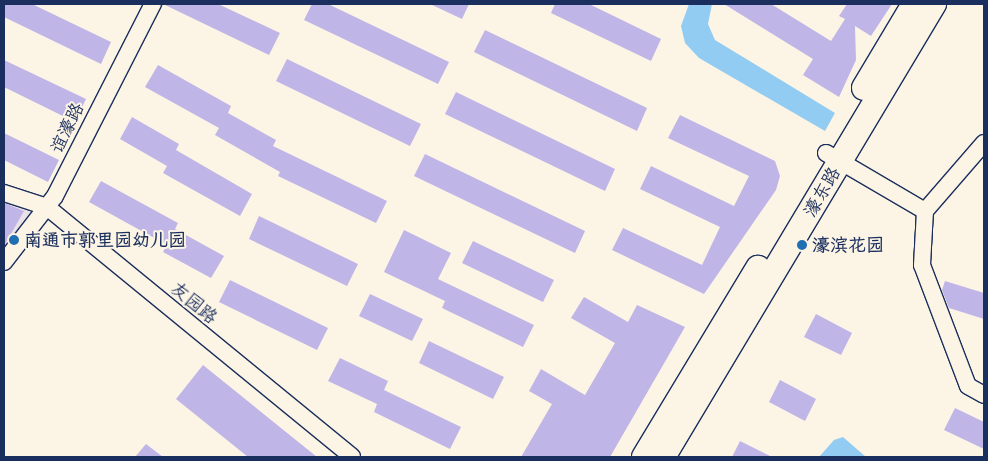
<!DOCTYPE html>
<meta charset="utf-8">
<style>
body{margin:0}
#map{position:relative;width:988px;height:461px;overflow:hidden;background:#fcf5e5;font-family:Caveat,"LXGW WenKai TC",sans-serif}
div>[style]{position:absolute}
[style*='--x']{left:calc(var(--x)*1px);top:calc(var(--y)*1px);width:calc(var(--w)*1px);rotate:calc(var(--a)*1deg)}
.built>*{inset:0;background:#eae2e6}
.water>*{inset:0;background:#92ccf2}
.building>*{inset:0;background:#c0b5e7}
.roads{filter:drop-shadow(1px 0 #1b2f5e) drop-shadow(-1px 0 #1b2f5e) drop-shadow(0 1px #1b2f5e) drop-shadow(0 -1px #1b2f5e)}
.minor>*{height:16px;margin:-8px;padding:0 8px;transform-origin:8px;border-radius:8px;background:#fcf5e5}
.secondary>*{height:24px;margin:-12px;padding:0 12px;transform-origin:12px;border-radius:12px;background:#fcf5e5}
.dots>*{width:14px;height:14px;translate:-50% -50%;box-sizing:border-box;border:2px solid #fcf5e5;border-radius:50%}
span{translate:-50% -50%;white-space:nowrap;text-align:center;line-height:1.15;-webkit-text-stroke:4px #fcf5e5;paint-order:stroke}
.street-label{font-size:18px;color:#1b2f5e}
.poi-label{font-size:18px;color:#1b2f5e;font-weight:700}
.left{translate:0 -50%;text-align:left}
.frame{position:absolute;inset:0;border:5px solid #1b2f5e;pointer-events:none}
</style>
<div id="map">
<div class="built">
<i style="clip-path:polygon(4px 198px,45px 215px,4px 265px)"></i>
</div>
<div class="water">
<i style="clip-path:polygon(689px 4px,712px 4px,708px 24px,715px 40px,835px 113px,825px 131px,699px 58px,685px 43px,681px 26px)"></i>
<i style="clip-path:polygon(843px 437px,866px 457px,819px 457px,834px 440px)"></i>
</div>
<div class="building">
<i style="clip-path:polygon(4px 4px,32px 4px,111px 42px,101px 64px,4px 17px)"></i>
<i style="clip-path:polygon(163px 4px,218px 4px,280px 33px,269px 55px)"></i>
<i style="clip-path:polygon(312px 4px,328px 4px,449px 62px,438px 84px,304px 20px)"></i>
<i style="clip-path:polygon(430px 4px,469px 4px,462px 19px)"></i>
<i style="clip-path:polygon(555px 4px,589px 4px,661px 39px,651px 61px,551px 13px)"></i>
<i style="clip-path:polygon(724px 4px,771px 4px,831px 41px,845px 19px,839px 16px,847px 4px,892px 4px,871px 36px,855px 26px,856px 60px,839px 97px,803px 75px,813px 59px)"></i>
<i style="clip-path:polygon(485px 30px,647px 108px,637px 131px,474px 52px)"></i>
<i style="clip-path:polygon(287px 59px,421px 124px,410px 146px,276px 81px)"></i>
<i style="clip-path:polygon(4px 60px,86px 99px,75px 122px,4px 87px)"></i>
<i style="clip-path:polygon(158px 65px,231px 106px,228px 113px,276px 140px,273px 146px,387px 201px,376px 223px,278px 176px,280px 172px,215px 135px,219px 128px,145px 87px)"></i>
<i style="clip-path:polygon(456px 92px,615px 169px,605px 191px,445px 114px)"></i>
<i style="clip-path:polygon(680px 115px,775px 161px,780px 176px,776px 190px,704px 294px,612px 250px,623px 228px,702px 265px,720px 227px,640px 189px,651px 166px,734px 206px,749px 176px,668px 138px)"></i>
<i style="clip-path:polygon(132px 117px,179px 144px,176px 150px,252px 194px,240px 216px,163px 173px,167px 166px,120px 139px)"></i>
<i style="clip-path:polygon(4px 133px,59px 160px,48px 182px,4px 160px)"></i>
<i style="clip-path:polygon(425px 154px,585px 231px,575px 253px,414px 176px)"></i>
<i style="clip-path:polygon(101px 181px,178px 223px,175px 229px,224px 256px,211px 278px,163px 252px,167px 245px,89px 202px)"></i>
<i style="clip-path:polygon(4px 203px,24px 211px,4px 246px)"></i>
<i style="clip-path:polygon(259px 216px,358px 264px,347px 286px,249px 239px)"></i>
<i style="clip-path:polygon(404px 230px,451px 253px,438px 279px,534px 325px,523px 347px,442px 308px,445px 301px,384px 272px)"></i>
<i style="clip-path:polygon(473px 241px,554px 280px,543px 302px,462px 263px)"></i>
<i style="clip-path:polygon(230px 280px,328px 328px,317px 350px,219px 302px)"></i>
<i style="clip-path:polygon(945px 281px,984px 293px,984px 319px,949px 308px,942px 290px)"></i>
<i style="clip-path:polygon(370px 294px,423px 319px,412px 341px,359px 316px)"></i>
<i style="clip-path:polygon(584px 297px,628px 322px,637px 305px,685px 327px,610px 457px,521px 457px,552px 404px,529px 391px,541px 369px,585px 395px,615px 343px,571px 318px)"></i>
<i style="clip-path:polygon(816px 314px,852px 333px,841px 355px,804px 337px)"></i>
<i style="clip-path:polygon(429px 341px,504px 377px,493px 399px,419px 363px)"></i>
<i style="clip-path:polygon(340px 358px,388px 381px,384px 390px,461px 427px,450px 449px,374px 412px,377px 404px,328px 381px)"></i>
<i style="clip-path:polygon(203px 365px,317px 457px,248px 457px,176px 399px)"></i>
<i style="clip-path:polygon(780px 380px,816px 399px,805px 421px,769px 402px)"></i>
<i style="clip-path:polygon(955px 408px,984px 422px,984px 449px,944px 430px)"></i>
<i style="clip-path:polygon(740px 441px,772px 457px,732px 457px)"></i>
<i style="clip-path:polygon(146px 444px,163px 457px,135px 457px)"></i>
</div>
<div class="roads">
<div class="minor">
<i style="--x:826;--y:153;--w:115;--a:30.4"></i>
<i style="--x:925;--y:211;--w:54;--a:93.2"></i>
<i style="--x:922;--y:265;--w:129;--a:69.2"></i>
<i style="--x:968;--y:386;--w:18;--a:29"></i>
<i style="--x:4;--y:193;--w:45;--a:18"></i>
<i style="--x:47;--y:207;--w:394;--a:39.3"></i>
<i style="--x:925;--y:211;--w:90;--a:-49.1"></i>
<i style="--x:4;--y:262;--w:83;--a:-52.3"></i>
<i style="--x:55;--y:196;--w:216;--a:-63"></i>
</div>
<div class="secondary">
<i style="--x:864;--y:88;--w:98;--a:-59.2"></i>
<i style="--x:644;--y:457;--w:221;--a:-58.9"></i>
<i style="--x:663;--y:457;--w:528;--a:-59.11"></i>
</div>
</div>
<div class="dots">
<i style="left:14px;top:240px;background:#1f6fb2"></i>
<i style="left:802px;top:245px;background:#1f6fb2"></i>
</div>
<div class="street-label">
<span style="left:67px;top:128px;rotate:-64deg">谊濠路</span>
<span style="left:822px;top:192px;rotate:-60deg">濠东路</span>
<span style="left:194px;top:303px;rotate:39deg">友园路</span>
</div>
<div class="poi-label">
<span class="left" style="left:24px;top:240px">南通市郭里园幼儿园</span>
<span class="left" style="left:812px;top:245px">濠滨花园</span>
</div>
<div class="frame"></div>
</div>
